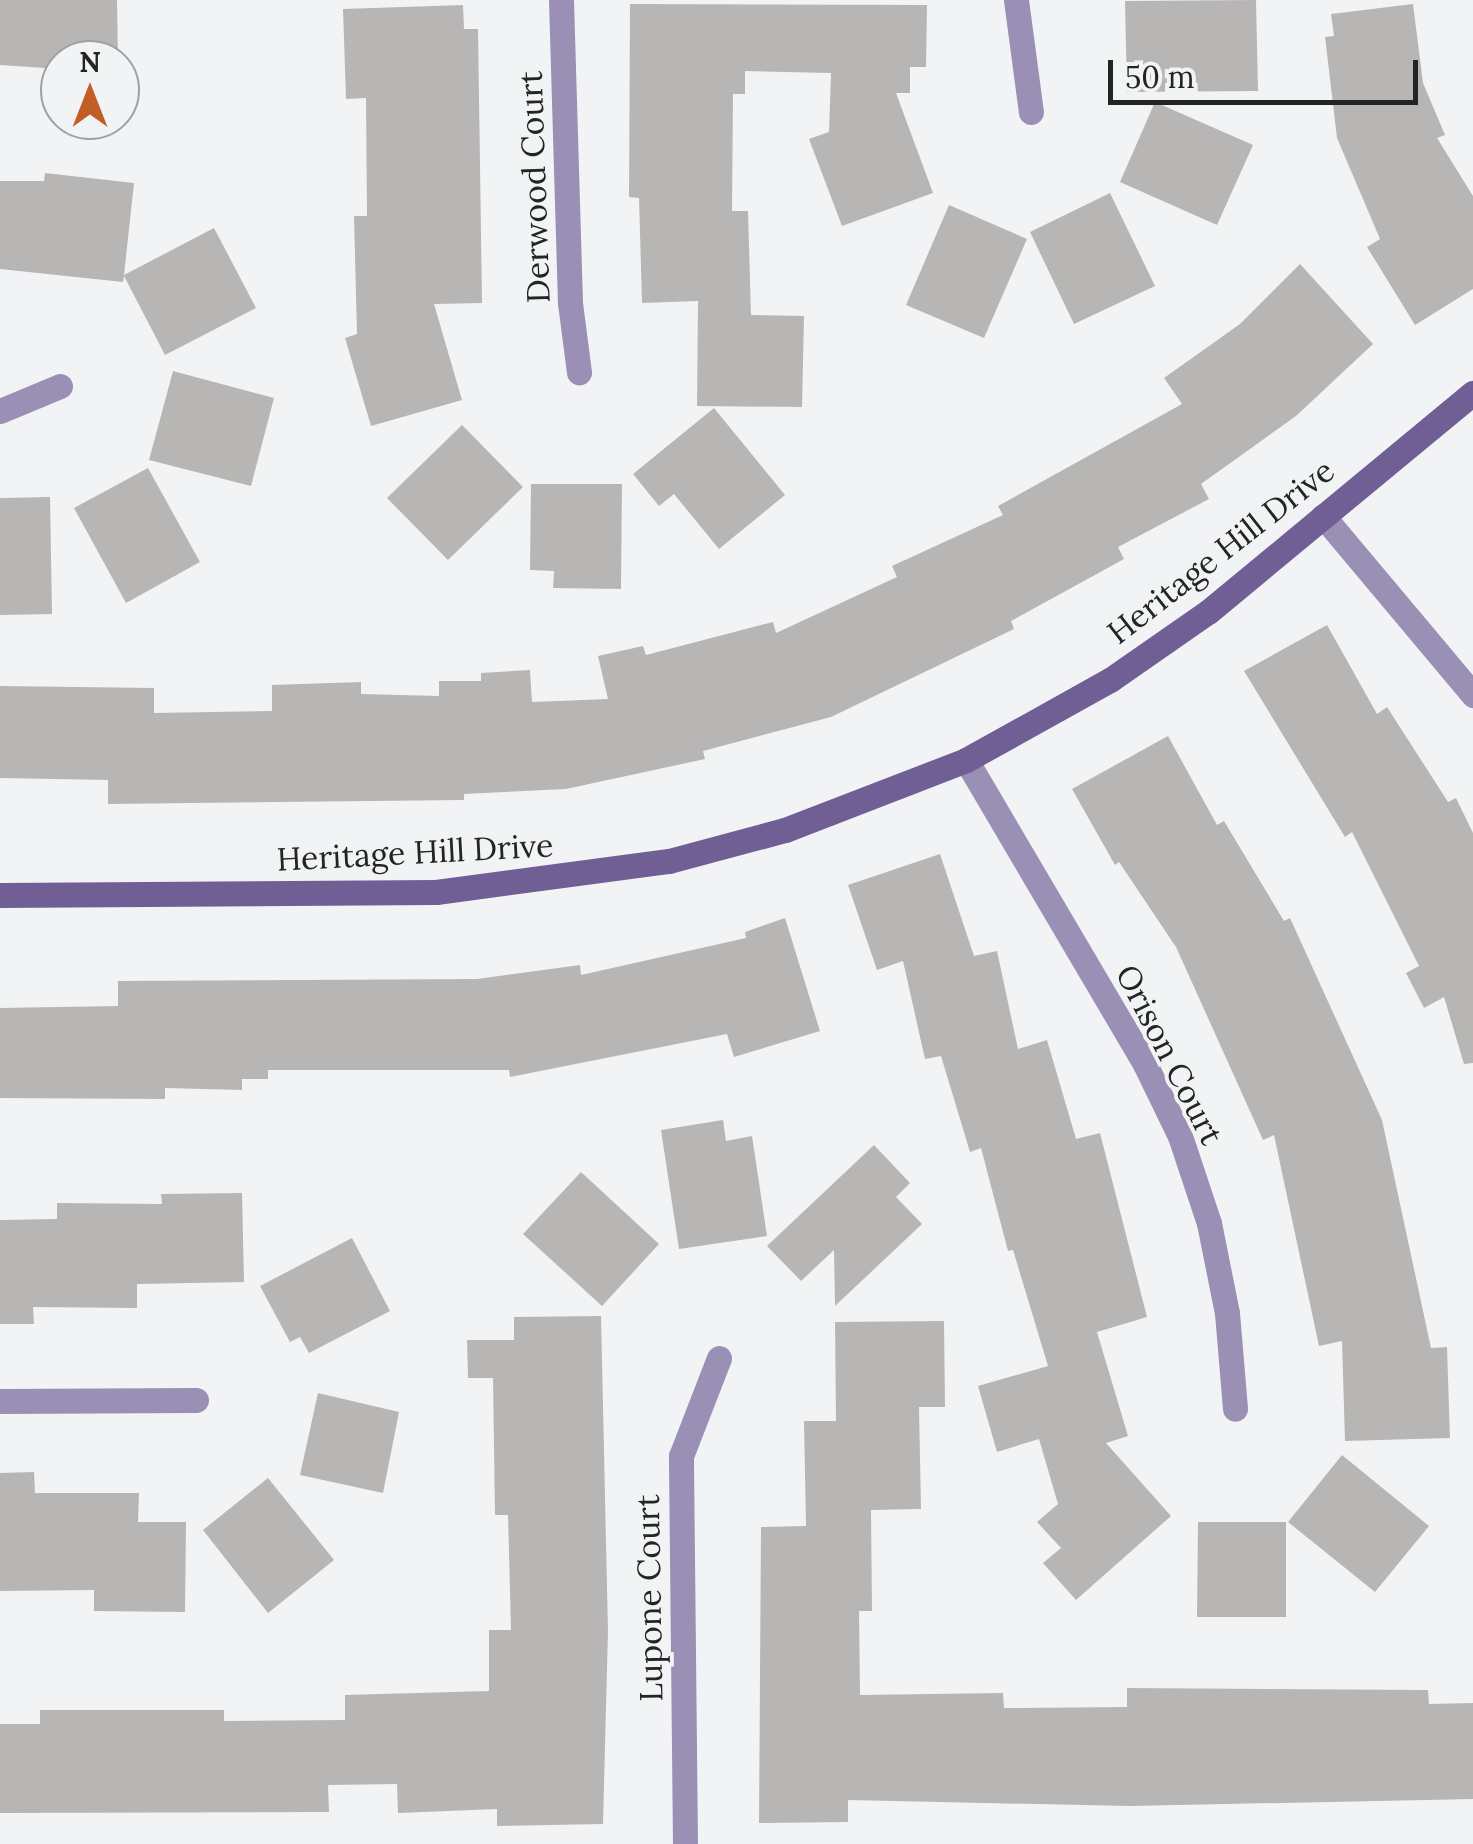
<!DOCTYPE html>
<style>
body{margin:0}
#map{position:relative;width:1473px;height:1844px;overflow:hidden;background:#f2f3f5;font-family:Lora,serif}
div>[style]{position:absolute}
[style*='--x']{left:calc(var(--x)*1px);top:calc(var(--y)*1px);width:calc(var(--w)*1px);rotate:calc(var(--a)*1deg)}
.building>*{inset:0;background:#b8b6b5}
.street>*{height:25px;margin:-12.5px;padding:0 12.5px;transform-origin:12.5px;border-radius:12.5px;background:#9a8fb5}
.secondary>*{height:25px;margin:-12.5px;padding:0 12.5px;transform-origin:12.5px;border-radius:12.5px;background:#705f95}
span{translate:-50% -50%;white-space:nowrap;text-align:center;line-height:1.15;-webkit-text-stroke:8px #f2f3f5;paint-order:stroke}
.street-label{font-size:32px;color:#232424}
.north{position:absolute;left:40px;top:40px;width:100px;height:100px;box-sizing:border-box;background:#f2f3f5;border:2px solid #9fa0a1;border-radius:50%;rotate:0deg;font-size:28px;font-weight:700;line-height:40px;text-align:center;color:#232424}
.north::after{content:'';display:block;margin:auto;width:35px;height:45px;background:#c15e27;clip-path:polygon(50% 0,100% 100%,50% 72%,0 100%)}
.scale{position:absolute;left:1108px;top:60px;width:310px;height:45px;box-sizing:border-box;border:5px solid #232424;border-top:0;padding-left:12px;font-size:30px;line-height:35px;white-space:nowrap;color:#232424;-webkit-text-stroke:8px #f2f3f5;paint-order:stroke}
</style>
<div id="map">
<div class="building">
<i style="clip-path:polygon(0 0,117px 0,118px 60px,60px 60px,60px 69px,0 65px)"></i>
<i style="clip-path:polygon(1256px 0,1258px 91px,1127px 92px,1125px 1px)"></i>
<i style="clip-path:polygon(630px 4px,927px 5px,926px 67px,910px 67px,910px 93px,896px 93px,933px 193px,842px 226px,809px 139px,829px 132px,831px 73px,745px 71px,745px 94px,733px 94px,732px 211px,748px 211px,751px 315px,804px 316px,802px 407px,697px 406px,698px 301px,642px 303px,639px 198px,629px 197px)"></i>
<i style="clip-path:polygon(1413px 4px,1423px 83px,1445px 135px,1437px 138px,1473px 196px,1473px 289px,1415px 325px,1367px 247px,1380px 239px,1337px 138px,1325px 37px,1334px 36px,1331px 14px)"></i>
<i style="clip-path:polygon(463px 5px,464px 29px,478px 29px,482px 303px,434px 304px,462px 400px,371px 426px,345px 338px,357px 334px,354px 216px,367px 216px,366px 98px,346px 99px,343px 9px)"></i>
<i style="clip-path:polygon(1155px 102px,1253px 145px,1217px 225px,1120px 182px)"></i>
<i style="clip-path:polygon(45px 173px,134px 183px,124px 275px,214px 228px,256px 308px,165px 355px,124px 276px,123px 282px,0 269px,0 181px,44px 181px)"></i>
<i style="clip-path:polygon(1110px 193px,1155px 286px,1074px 324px,1030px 232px)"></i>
<i style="clip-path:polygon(949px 205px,1027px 239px,984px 338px,906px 305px)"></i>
<i style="clip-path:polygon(1300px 264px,1373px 344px,1296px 416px,1201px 484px,1209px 499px,1118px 547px,1124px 559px,1011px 621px,1014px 629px,831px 717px,703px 751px,705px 759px,566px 789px,464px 794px,464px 800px,108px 804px,108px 780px,0 778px,0 686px,154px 688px,154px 713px,272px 711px,272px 685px,361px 682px,361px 694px,439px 696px,439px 681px,481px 681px,481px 673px,530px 670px,532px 702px,608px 699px,598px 656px,643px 646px,646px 655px,773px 622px,776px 633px,897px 577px,892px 566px,1003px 515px,998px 506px,1182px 404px,1164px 378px,1240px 324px)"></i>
<i style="clip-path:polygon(173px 371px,274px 398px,251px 486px,149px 460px)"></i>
<i style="clip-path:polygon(714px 408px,785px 495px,719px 549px,674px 494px,659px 506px,633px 474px)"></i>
<i style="clip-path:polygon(462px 425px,523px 487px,448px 560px,387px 498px)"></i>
<i style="clip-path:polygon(148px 468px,200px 562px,126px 603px,74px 508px)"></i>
<i style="clip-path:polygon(531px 484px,622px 484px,621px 589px,553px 588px,554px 571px,530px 570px)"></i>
<i style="clip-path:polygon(50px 497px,52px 614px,0 615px,0 498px)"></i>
<i style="clip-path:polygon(1327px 625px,1377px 714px,1387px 707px,1448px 802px,1456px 798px,1473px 833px,1473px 1063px,1464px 1064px,1444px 997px,1424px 1008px,1406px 973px,1419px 966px,1352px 832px,1345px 837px,1244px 671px)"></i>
<i style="clip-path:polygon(1168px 736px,1217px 825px,1224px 821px,1284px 921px,1290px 918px,1382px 1120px,1431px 1348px,1447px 1347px,1450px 1438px,1345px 1441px,1342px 1341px,1319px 1346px,1274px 1135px,1263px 1140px,1176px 947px,1119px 862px,1115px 865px,1072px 789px)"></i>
<i style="clip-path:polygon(940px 854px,974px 956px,997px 951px,1018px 1049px,1047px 1040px,1076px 1139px,1100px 1133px,1147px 1317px,1097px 1332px,1128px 1436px,1106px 1443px,1171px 1516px,1076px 1600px,1043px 1563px,1061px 1548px,1037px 1522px,1058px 1504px,1039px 1439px,997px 1452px,978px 1386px,1048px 1366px,1013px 1250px,1008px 1251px,981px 1148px,970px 1152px,941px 1056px,925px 1059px,903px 961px,877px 970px,848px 885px)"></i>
<i style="clip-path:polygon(785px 918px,820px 1031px,734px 1057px,727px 1034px,510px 1077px,509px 1070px,268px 1070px,268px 1079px,242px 1079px,242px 1090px,165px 1088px,165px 1099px,0 1098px,0 1008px,118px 1006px,118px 981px,477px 979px,580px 965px,581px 975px,746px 938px,745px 932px)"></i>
<i style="clip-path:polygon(723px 1120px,726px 1141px,752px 1136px,767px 1236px,679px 1249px,661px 1130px)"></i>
<i style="clip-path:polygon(874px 1145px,910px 1183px,896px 1197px,922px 1224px,835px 1306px,834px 1250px,801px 1281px,767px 1246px)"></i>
<i style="clip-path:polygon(581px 1172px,659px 1244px,602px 1306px,523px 1234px)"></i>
<i style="clip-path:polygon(242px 1193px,244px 1282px,137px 1284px,137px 1308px,33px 1307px,34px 1324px,0 1324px,0 1220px,57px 1219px,57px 1203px,162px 1204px,161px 1194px)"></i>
<i style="clip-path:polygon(352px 1238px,390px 1311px,309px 1353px,300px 1337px,290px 1342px,260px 1286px)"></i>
<i style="clip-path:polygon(601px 1316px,608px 1631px,603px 1824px,497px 1826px,497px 1809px,398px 1813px,397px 1784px,328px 1785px,329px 1812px,0 1813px,0 1724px,40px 1724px,40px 1710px,224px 1710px,224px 1721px,345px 1720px,345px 1695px,489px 1691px,489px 1630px,511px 1630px,508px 1515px,495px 1515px,493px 1378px,468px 1378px,467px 1340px,514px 1340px,514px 1317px)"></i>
<i style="clip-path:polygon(944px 1321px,945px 1407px,919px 1407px,921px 1509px,871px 1510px,872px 1611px,859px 1611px,860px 1695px,1003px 1693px,1004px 1708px,1127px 1707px,1127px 1688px,1428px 1690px,1429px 1704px,1473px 1703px,1473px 1799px,1129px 1806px,848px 1800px,848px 1822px,759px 1823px,761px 1527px,806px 1526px,804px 1421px,836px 1421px,835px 1322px)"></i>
<i style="clip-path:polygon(318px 1393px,399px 1412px,383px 1493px,300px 1475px)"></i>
<i style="clip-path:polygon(1342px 1455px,1429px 1526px,1375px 1592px,1288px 1522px)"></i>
<i style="clip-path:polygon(34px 1472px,35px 1493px,139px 1493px,138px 1522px,186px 1522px,185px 1612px,94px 1611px,94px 1590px,0 1591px,0 1473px)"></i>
<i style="clip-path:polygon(268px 1478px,334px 1560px,268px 1613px,203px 1530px)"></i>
<i style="clip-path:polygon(1198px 1522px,1286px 1522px,1286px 1617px,1197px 1617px)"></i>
</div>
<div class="street">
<i style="--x:561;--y:0;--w:303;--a:88.3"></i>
<i style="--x:570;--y:303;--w:70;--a:82.6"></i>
<i style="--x:1016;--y:0;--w:113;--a:82.4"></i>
<i style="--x:0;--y:411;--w:65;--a:-22.6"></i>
<i style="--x:1323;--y:516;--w:234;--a:50"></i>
<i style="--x:966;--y:760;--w:353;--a:59.5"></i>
<i style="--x:1145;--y:1064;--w:80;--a:64.1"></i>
<i style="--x:1180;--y:1136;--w:92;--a:71.6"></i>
<i style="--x:1209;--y:1223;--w:92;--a:78.7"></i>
<i style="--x:1227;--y:1313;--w:96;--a:85.2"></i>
<i style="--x:0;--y:1401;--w:196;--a:-0.3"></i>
<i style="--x:685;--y:1844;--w:388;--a:-90.6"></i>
<i style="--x:681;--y:1456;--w:105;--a:-68.8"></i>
</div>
<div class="secondary">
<i style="--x:0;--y:895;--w:436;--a:-0.4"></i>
<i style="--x:436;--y:892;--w:235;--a:-7.6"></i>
<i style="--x:669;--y:861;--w:120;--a:-15"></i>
<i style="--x:785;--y:830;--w:194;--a:-21.1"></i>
<i style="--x:966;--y:760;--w:165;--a:-29.1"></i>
<i style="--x:1110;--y:680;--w:119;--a:-34.8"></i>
<i style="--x:1208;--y:612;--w:344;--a:-39.6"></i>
</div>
<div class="street-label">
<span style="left:535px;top:187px;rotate:-92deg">Derwood Court</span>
<span style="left:1221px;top:552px;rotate:-38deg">Heritage Hill Drive</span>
<span style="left:415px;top:853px;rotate:-3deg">Heritage Hill Drive</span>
<span style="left:1169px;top:1055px;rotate:63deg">Orison Court</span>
<span style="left:650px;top:1598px;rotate:-91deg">Lupone Court</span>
</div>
<div class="north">N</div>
<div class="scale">50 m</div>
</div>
